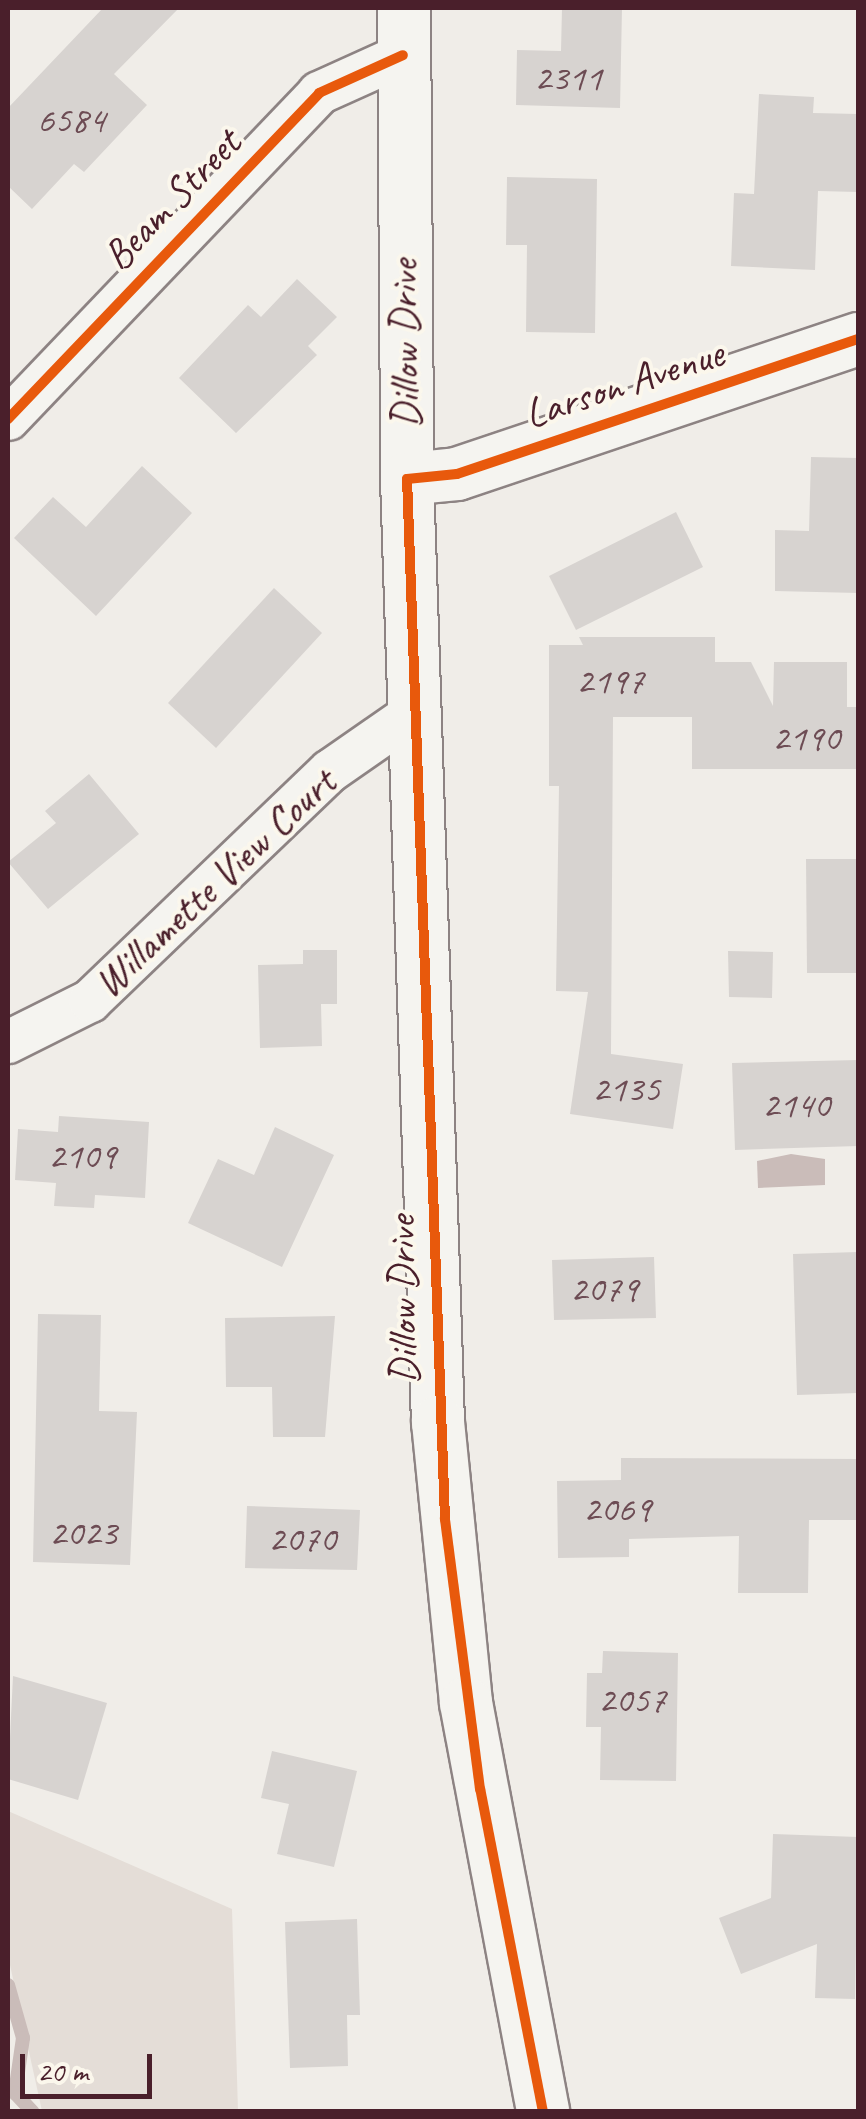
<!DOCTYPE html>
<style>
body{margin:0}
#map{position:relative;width:866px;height:2119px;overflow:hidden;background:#f0ede8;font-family:Caveat,sans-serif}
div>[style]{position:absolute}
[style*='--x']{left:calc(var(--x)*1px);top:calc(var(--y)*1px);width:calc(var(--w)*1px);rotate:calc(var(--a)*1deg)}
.green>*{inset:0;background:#e4ddd7}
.water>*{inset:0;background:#cabcb9}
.stream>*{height:14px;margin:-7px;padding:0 7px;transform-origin:7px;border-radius:7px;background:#cabcb9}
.building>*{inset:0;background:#d7d3d0}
.roads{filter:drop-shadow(2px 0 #8d8383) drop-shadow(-2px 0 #8d8383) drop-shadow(0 2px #8d8383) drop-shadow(0 -2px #8d8383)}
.minor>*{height:42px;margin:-21px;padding:0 21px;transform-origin:21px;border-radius:21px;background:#f5f4f0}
.tertiary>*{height:52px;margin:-26px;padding:0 26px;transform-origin:26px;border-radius:26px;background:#f5f4f0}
.cycleway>*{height:10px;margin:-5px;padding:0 5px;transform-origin:5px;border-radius:5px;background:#e8590c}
span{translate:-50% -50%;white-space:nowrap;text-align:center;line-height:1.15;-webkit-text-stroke:8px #fbf7ec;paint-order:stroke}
.number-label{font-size:38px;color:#6d4c54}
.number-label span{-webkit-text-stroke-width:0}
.street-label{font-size:42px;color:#4a1f2b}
.frame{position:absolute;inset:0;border:10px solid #4a1f2b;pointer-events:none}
.scale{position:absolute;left:20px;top:2054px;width:132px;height:45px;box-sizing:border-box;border:5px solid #4a1f2b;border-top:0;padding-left:12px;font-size:30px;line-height:35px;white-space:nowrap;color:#4a1f2b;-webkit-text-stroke:8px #fbf7ec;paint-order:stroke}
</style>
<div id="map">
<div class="green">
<i style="clip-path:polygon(8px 1811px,232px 1909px,238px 2111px,42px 2111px,8px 1956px)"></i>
</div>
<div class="water">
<i style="clip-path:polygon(791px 1154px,825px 1159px,825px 1185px,758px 1188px,757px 1161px)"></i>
</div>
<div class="stream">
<i style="--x:8;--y:1985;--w:55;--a:74.2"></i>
<i style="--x:23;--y:2038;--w:56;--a:98.3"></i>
<i style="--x:15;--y:2093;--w:26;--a:47"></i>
</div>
<div class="building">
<i style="clip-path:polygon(103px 8px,179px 8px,114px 74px,147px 105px,84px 172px,74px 164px,32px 209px,8px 186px,8px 108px)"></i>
<i style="clip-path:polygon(562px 8px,622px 8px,620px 108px,516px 105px,517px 50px,561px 51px)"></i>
<i style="clip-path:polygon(759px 94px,814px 97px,813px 113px,858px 114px,858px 192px,818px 191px,815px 270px,731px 266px,734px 193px,754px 194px)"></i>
<i style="clip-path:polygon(507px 177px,597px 179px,595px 333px,526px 332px,527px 245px,506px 245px)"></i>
<i style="clip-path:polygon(297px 279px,337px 317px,308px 346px,317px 355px,236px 433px,179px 378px,248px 305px,261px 317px)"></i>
<i style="clip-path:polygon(811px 457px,858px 458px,858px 593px,775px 591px,775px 530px,809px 531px)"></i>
<i style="clip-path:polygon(142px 466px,192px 513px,96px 616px,14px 538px,53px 497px,86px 527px)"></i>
<i style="clip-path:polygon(676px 512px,703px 567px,576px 630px,549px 576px)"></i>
<i style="clip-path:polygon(274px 588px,322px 633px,216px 748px,168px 703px)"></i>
<i style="clip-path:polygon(579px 637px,715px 637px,715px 662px,751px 662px,773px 706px,774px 662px,847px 662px,847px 707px,858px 707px,858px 769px,692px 769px,692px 717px,613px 717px,611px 1054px,683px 1064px,673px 1129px,570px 1114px,588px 992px,556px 991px,559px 786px,549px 786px,549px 645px,583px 645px)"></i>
<i style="clip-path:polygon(89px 774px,139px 834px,48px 909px,8px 862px,56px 823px,45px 811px)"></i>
<i style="clip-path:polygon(806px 859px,858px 859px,858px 973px,807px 973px)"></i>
<i style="clip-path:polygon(303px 950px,337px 950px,337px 1004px,321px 1004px,322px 1046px,260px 1048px,258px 965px,303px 964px)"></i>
<i style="clip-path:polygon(728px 951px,773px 952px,772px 998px,729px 997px)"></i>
<i style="clip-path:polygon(858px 1060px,858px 1146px,735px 1150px,732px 1063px)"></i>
<i style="clip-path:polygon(59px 1116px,149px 1122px,145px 1198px,95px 1195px,94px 1208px,54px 1206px,56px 1183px,15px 1180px,18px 1129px,58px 1132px)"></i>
<i style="clip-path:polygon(275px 1127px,334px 1155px,282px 1267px,188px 1223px,218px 1159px,254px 1175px)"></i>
<i style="clip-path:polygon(858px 1252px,858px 1393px,797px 1395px,793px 1254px)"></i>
<i style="clip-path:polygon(654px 1257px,656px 1318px,554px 1320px,552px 1260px)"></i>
<i style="clip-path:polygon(38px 1314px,101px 1315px,99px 1411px,137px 1412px,130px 1565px,33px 1562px)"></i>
<i style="clip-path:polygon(335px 1316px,325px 1437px,273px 1437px,272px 1387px,226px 1387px,225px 1318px)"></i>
<i style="clip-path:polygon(621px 1458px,858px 1459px,858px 1520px,809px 1520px,808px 1593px,738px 1593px,739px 1536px,629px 1539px,629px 1557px,558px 1558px,557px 1481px,621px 1480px)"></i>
<i style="clip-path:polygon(247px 1506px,360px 1510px,357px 1570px,245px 1568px)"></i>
<i style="clip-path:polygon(603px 1651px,678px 1653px,676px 1781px,600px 1780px,601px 1727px,586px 1727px,587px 1673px,602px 1673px)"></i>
<i style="clip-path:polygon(13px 1676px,107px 1703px,78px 1800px,8px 1779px)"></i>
<i style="clip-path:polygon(272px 1751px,357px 1771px,334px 1867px,277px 1854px,289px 1804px,261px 1798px)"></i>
<i style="clip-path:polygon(773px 1834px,858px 1837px,855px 1999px,815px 1998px,817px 1944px,741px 1974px,719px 1918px,771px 1898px)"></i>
<i style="clip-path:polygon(357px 1919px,360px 2015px,347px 2015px,348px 2066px,290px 2068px,285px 1922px)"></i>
</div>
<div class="roads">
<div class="minor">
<i style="--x:8;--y:419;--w:451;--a:-46.3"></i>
<i style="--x:319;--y:93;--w:92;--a:-24.3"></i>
<i style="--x:8;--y:1042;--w:92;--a:-26.6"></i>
<i style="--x:90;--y:1001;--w:332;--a:-43.8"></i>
<i style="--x:330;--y:771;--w:103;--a:-34.8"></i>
</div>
<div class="tertiary">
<i style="--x:404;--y:8;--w:471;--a:89.6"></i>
<i style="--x:407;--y:479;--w:944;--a:88.12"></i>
<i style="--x:438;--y:1422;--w:282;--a:84.3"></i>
<i style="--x:466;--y:1703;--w:416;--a:79.3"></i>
<i style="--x:407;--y:479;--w:50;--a:-5.7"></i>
<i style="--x:457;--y:474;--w:423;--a:-18.6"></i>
</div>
</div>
<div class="cycleway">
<i style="--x:8;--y:419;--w:451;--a:-46.3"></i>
<i style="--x:319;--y:93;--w:92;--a:-24.3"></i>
<i style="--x:543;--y:2112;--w:329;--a:-101"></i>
<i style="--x:480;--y:1789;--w:272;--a:-97.4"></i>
<i style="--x:445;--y:1519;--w:1041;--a:-92.09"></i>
<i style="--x:407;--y:479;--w:50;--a:-5.7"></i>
<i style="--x:457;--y:474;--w:423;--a:-18.6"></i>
</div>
<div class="number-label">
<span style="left:568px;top:78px">2311</span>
<span style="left:71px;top:120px">6584</span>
<span style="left:610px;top:681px">2197</span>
<span style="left:806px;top:738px">2190</span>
<span style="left:626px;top:1089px">2135</span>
<span style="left:796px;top:1105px">2140</span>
<span style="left:82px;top:1156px">2109</span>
<span style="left:604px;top:1289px">2079</span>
<span style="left:617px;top:1509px">2069</span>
<span style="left:83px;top:1533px">2023</span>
<span style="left:302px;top:1539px">2070</span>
<span style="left:632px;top:1700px">2057</span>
</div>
<div class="street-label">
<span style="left:172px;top:200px;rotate:-46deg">Beam Street</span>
<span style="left:405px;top:344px;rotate:-91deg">Dillow Drive</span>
<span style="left:624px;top:384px;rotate:-18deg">Larson Avenue</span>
<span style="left:215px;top:883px;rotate:-43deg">Willamette View Court</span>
<span style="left:403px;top:1300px;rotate:-91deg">Dillow Drive</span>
</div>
<div class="frame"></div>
<div class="scale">20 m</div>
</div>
